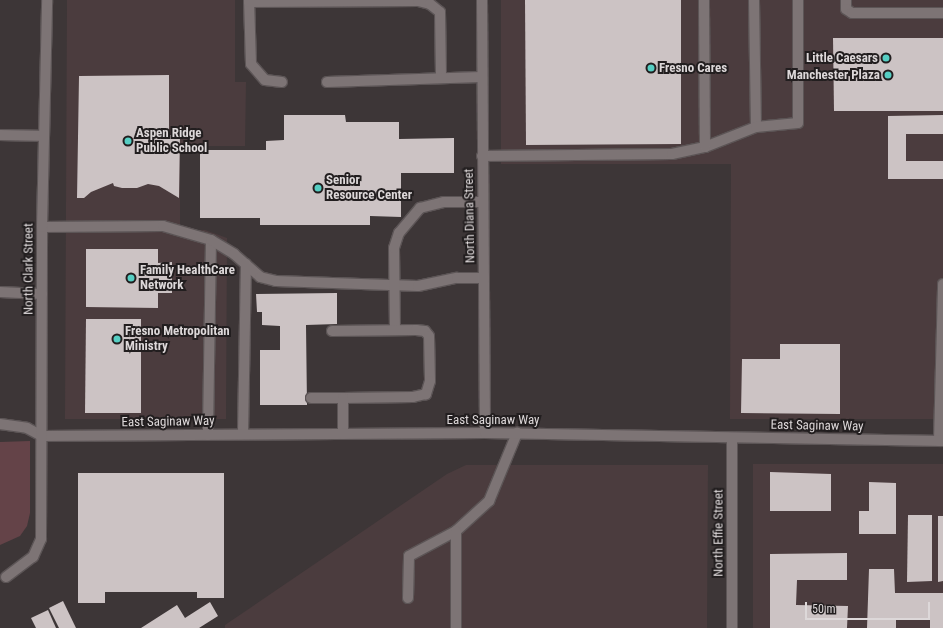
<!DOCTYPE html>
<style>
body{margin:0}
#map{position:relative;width:943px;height:628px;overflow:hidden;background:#3d3637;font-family:"Roboto Condensed",sans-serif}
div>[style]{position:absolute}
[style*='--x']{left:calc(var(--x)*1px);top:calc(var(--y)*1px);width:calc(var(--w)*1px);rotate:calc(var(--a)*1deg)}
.built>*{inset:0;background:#4b3c3e}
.green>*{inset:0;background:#644348}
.building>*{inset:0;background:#ccc3c4}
.roads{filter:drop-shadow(1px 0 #5c5556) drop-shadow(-1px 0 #5c5556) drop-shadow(0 1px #5c5556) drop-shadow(0 -1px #5c5556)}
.service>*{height:10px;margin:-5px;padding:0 5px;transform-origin:5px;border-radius:5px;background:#7d7475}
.minor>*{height:10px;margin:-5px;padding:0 5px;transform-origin:5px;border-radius:5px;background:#7d7475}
.dots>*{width:11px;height:11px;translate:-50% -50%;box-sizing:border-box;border:2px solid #221e1f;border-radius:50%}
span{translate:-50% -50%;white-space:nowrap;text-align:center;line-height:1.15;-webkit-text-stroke:4px #221e1f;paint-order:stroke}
.poi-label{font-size:13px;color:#ddd8d9;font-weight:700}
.right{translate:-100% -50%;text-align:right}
.left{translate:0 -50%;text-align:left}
.street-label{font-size:13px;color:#ddd8d9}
.scale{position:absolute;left:805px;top:602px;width:125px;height:18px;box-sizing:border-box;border:2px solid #ddd8d9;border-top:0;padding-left:5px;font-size:12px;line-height:14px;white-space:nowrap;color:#ddd8d9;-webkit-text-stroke:3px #221e1f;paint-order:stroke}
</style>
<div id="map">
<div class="built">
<i style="clip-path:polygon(67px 0,235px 0,235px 82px,246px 82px,245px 146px,180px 146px,180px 230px,205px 230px,227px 238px,226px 419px,65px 419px)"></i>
<i style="clip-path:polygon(501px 0,943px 0,943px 419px,730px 419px,731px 164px,501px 164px)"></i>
<i style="clip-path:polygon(753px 464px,943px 464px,943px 628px,753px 628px)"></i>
<i style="clip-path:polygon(466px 465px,708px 465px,707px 628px,225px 628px,225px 625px,447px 474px)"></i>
</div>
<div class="green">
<i style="clip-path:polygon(30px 441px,30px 513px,27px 526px,20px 536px,0 545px,0 442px)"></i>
</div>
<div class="building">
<i style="clip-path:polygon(525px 0,681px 0,681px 144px,526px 145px)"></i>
<i style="clip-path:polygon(833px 38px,943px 38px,943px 111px,834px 111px)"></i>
<i style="clip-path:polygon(169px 75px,169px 135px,180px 135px,179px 198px,159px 186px,148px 184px,137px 188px,122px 188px,114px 186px,113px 183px,91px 192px,84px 198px,77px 198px,79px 76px)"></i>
<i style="clip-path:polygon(284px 115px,345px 115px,346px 122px,399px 122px,399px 139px,454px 138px,454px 173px,401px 173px,401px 217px,370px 216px,370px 225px,260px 225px,260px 218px,200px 218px,200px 150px,266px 150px,266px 141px,284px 140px)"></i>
<i style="clip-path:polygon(943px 115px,943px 134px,906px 134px,906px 161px,943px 161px,943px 179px,888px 179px,888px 116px)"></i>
<i style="clip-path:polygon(86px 249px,158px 249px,158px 263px,172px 262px,172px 293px,158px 293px,158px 308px,86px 307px)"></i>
<i style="clip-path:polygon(337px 293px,337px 324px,306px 325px,307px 405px,260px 405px,260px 350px,280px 350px,280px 326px,262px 325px,262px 312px,257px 312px,256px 294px)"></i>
<i style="clip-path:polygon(86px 319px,141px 319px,141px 413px,85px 413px)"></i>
<i style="clip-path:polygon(780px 344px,840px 344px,840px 414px,741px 413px,742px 359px,780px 359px)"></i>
<i style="clip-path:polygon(770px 472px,831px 474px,831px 511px,770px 511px)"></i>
<i style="clip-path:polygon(78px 473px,224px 473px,224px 598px,197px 598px,197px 592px,105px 592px,105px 603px,78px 603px)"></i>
<i style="clip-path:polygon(869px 482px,896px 483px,896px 534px,859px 534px,859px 511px,869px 511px)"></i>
<i style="clip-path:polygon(908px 515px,932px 515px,932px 581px,907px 582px)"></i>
<i style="clip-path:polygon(938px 516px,943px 516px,943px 581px,938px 582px)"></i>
<i style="clip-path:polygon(847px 553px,847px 580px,797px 580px,796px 605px,848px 606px,847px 628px,770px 628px,770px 554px)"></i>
<i style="clip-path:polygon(869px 569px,894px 569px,895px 593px,943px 593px,943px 628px,930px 628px,930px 618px,896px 618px,896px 628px,867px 628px)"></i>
<i style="clip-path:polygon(63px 601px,76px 628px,59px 628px,49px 608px)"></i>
<i style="clip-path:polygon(210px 602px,218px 616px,199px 628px,141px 628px,177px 605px,185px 618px)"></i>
<i style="clip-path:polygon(48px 610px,56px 628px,36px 628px,31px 618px)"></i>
</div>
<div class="roads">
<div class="service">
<i style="--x:249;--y:0;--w:64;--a:88.2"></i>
<i style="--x:251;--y:64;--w:21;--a:49"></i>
<i style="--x:265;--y:80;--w:17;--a:7"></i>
<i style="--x:754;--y:0;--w:127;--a:89.1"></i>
<i style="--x:846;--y:0;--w:9;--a:90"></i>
<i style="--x:846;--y:9;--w:7;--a:34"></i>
<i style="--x:852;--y:13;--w:91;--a:0"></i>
<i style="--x:249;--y:2;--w:169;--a:-0.3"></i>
<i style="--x:418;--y:1;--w:12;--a:14"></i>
<i style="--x:430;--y:4;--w:13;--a:39"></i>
<i style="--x:440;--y:12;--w:65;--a:89.1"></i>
<i style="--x:327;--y:82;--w:154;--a:-1.9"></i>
<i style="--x:0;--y:135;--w:44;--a:1.3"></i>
<i style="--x:705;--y:147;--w:55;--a:-21.4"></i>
<i style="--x:756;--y:127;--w:42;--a:-5.4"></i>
<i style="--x:798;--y:123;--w:123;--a:-90"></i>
<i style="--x:482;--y:156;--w:190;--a:-0.6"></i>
<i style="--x:672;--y:154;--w:34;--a:-12"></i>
<i style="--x:705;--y:147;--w:147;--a:-90.4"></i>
<i style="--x:42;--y:227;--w:121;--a:-0.5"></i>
<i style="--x:163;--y:226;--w:50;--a:16.3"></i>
<i style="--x:211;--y:240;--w:195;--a:90.9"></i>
<i style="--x:211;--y:240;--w:27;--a:31"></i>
<i style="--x:234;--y:254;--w:35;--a:41"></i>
<i style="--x:260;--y:277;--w:16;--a:14"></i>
<i style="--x:276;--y:281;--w:142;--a:2"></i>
<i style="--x:418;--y:286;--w:40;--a:-12"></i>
<i style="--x:457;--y:278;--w:27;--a:0"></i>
<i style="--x:0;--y:292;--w:42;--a:2.7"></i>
<i style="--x:395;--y:330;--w:82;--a:-90.7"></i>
<i style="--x:394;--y:248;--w:16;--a:-72"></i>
<i style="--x:399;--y:233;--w:33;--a:-50"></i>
<i style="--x:420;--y:208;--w:25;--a:-14"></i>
<i style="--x:444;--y:202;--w:39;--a:0"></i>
<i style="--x:332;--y:331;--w:84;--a:-0.7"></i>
<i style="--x:416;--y:330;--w:9;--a:6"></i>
<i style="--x:425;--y:331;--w:6;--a:51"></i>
<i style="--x:429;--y:336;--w:45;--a:88.7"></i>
<i style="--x:430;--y:381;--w:14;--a:107"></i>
<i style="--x:426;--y:394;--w:13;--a:167"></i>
<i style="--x:413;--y:397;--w:70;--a:179.2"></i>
<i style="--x:311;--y:398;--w:32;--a:0"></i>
<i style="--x:343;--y:398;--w:36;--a:90"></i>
<i style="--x:0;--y:424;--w:27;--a:8"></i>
<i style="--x:27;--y:428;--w:17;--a:28"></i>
<i style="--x:243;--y:434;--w:170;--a:-89"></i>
<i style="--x:939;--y:441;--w:157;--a:-88.5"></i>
<i style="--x:456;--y:531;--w:45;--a:-42.3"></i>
<i style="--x:489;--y:501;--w:74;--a:-67.6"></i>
<i style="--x:408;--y:598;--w:42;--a:-88.6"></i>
<i style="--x:409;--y:556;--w:53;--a:-28"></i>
<i style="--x:456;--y:531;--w:97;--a:90"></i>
</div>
<div class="minor">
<i style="--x:482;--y:0;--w:433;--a:89.6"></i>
<i style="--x:42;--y:436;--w:443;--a:-0.4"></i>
<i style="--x:485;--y:433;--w:458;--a:1"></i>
<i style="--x:732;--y:438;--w:190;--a:90"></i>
<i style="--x:6;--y:577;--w:34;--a:-37"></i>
<i style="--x:33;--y:557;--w:20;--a:-66"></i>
<i style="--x:41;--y:539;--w:312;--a:-89.8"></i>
<i style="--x:42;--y:227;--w:227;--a:-88.7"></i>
</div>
</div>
<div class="dots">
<i style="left:886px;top:58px;background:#56cec3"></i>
<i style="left:651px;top:68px;background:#56cec3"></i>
<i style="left:888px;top:75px;background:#56cec3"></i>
<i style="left:128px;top:141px;background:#56cec3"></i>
<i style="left:318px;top:188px;background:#56cec3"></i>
<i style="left:131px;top:278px;background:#56cec3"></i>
<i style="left:117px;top:339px;background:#56cec3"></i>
</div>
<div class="poi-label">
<span class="right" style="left:878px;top:58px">Little Caesars</span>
<span class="left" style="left:659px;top:68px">Fresno Cares</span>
<span class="right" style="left:880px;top:75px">Manchester Plaza</span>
<span class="left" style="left:136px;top:141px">Aspen Ridge<br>Public School</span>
<span class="left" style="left:326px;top:188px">Senior<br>Resource Center</span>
<span class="left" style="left:140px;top:278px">Family HealthCare<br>Network</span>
<span class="left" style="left:125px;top:339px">Fresno Metropolitan<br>Ministry</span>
</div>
<div class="street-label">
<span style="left:470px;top:216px;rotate:-91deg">North Diana Street</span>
<span style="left:29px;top:269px;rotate:-90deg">North Clark Street</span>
<span style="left:493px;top:420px">East Saginaw Way</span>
<span style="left:168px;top:422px;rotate:-1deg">East Saginaw Way</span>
<span style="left:817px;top:426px;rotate:1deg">East Saginaw Way</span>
<span style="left:719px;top:533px;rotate:-90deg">North Effie Street</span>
</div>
<div class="scale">50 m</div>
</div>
